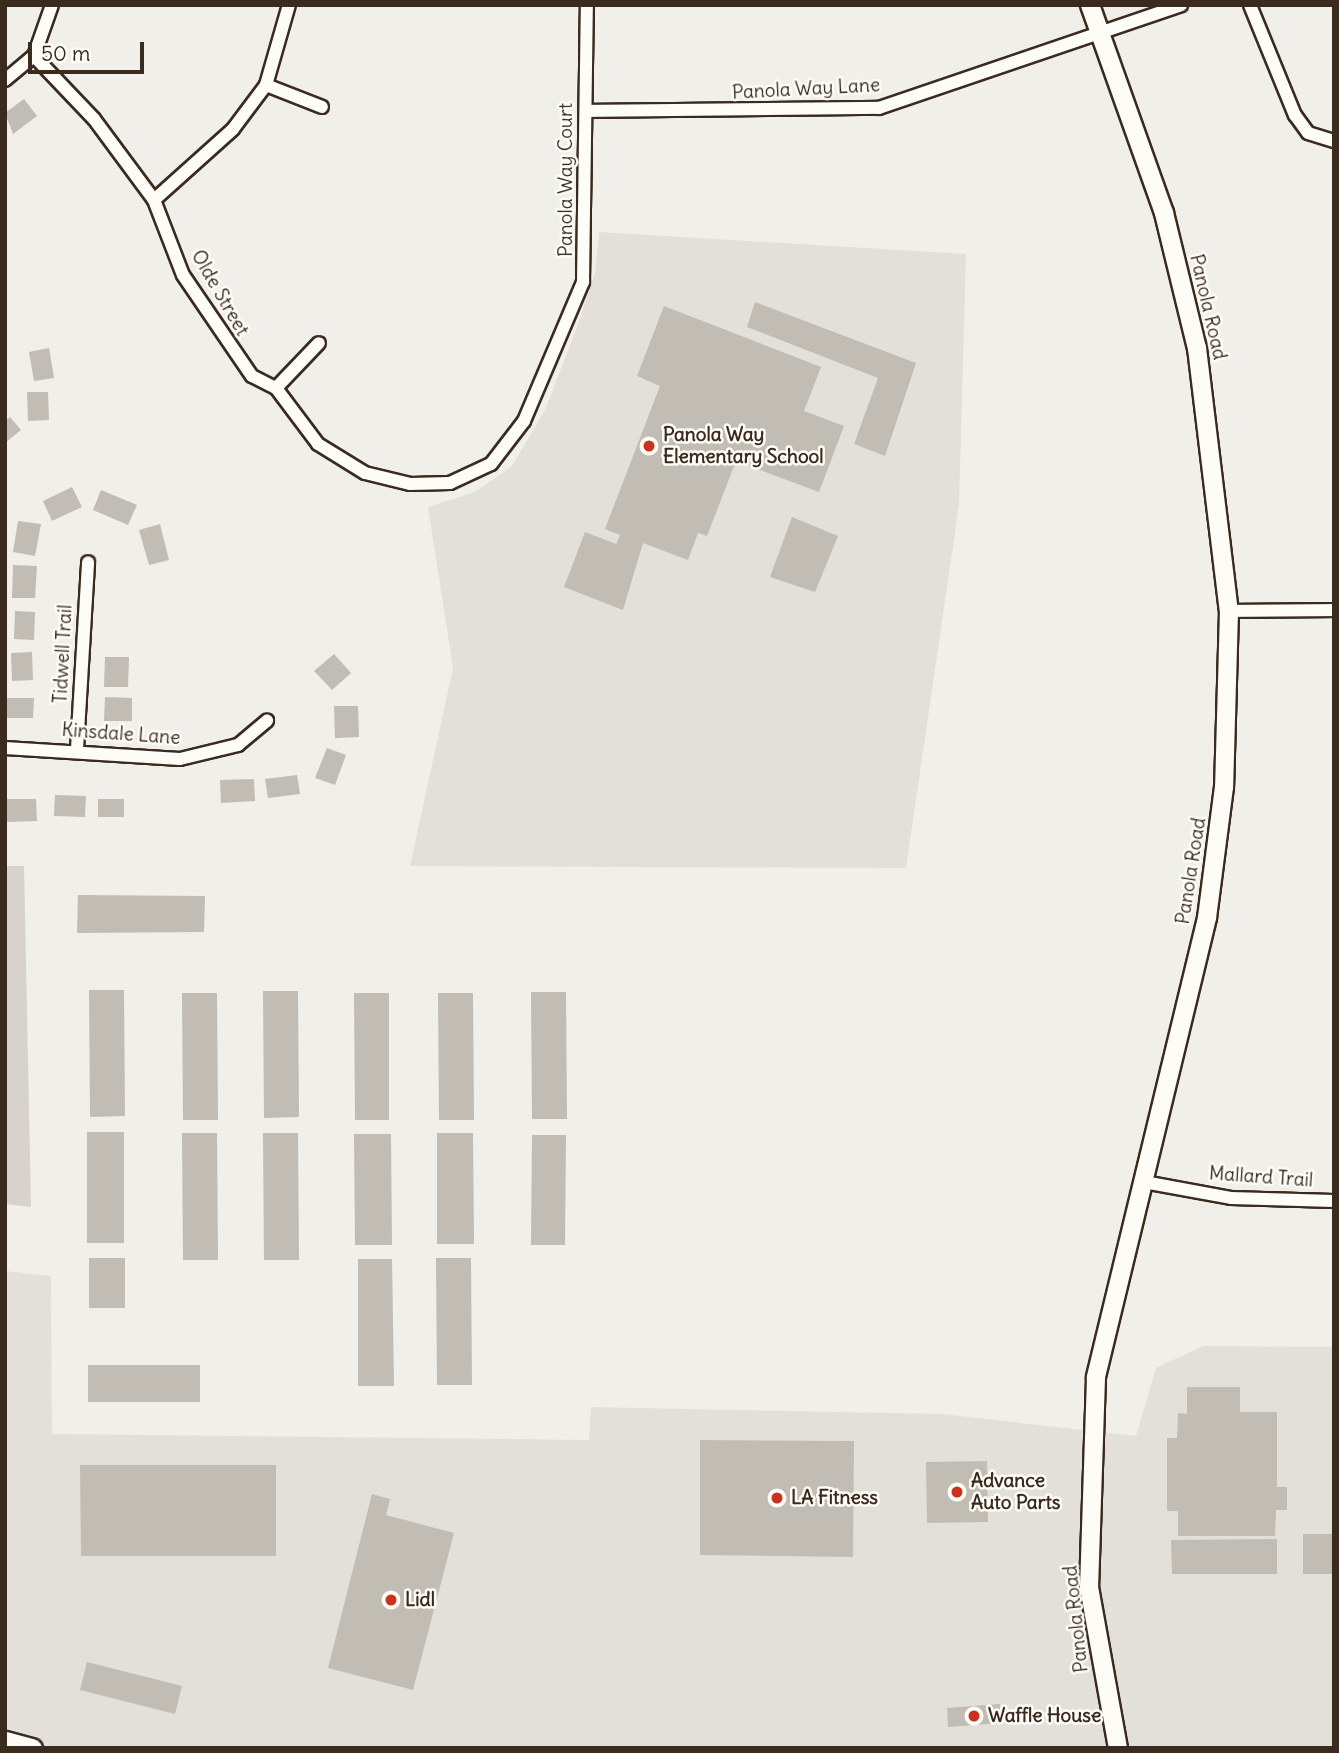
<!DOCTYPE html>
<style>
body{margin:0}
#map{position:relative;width:1339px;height:1753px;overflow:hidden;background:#f1efea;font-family:Delius,sans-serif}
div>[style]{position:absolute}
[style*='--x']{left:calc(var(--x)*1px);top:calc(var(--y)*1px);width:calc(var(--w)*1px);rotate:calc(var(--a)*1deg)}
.built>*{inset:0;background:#e3e0da}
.green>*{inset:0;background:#d7d2cc}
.building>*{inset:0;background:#c1bcb4}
.roads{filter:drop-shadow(2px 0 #3b2a1e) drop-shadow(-2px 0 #3b2a1e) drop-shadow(0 2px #3b2a1e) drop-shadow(0 -2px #3b2a1e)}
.minor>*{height:12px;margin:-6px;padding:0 6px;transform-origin:6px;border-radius:6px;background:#fdfcf7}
.secondary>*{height:18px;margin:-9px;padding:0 9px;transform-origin:9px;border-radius:9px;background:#fdfcf7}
.primary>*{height:19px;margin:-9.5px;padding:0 9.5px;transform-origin:9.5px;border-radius:9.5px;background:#fdfcf7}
.dots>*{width:19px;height:19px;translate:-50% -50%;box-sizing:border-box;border:4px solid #fdfcf7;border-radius:50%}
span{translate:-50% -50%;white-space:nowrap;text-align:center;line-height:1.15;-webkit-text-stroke:5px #fdfcf7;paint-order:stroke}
.street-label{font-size:19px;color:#3b2a1e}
.poi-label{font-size:19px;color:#3b2a1e;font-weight:700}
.left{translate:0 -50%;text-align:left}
.frame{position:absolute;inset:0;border:7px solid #3b2a1e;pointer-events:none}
.scale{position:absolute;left:28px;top:42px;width:116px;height:32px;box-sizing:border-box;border:4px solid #3b2a1e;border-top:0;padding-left:9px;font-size:21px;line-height:24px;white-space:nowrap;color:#3b2a1e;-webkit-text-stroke:5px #fdfcf7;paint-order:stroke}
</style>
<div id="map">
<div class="built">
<i style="clip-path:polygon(599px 232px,966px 254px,959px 505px,906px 868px,410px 866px,453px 668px,428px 507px,475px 492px,512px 466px,545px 410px,576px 330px,595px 273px)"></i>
<i style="clip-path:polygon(5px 1271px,51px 1276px,52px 1434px,589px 1440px,591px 1407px,942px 1414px,1136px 1436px,1156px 1368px,1203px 1346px,1334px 1347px,1334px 1748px,5px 1748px)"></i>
</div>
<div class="green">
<i style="clip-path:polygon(5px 866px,24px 866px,31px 1207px,5px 1204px)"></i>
</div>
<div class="building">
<i style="clip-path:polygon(24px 99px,37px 116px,13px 134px,5px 113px)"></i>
<i style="clip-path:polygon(755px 302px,916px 363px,885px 456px,854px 444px,878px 378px,747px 327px)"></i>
<i style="clip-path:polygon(664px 306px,821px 367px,804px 411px,844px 426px,819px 492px,736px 461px,707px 536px,698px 533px,688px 560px,643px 543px,623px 610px,564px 587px,585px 532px,616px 544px,620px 535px,605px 529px,660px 386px,637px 376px)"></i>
<i style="clip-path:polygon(49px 348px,54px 378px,34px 381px,29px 352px)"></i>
<i style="clip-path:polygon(27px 392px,48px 392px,49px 420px,28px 421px)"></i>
<i style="clip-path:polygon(10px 417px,21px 430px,5px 443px,5px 421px)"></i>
<i style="clip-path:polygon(72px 487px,82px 507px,52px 521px,43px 501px)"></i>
<i style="clip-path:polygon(101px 490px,137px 505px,128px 525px,93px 510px)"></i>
<i style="clip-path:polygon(792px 517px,838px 536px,815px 592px,770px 577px)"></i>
<i style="clip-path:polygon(18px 521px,41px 524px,35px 556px,13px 552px)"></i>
<i style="clip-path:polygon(160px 524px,169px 560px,149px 565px,139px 530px)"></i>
<i style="clip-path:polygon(13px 565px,37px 566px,35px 598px,12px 598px)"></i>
<i style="clip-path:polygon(15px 611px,35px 612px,34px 640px,14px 639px)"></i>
<i style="clip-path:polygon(32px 652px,33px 680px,12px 681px,11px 653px)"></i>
<i style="clip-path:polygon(334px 654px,351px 673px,332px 690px,314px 671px)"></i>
<i style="clip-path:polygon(105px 657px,129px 657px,128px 687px,104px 687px)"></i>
<i style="clip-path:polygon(105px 697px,132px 698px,132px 721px,104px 721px)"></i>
<i style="clip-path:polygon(5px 698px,34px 698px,33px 718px,5px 718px)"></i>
<i style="clip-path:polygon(334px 706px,358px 706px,359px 737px,335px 738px)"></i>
<i style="clip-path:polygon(327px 748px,346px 755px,335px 785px,315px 778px)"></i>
<i style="clip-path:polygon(297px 775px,300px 794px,268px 798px,265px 779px)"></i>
<i style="clip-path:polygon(254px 779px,255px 801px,221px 803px,220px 780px)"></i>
<i style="clip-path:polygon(55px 795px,86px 796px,85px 817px,54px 816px)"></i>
<i style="clip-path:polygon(6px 799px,36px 799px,37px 821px,6px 822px)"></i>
<i style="clip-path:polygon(98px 799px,124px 799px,124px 817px,98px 817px)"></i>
<i style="clip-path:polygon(78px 895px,205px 896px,204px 932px,77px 933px)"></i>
<i style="clip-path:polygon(89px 990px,124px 990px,125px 1116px,90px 1117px)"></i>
<i style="clip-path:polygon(263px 991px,298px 991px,299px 1117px,264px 1118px)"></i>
<i style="clip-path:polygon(531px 992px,566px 992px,567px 1119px,532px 1119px)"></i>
<i style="clip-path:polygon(182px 993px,217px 993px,218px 1120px,183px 1120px)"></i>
<i style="clip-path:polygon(354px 993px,389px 993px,389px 1120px,355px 1120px)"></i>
<i style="clip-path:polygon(438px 993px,473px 993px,474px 1120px,439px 1120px)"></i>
<i style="clip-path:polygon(87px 1132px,124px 1132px,124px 1243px,87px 1243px)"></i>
<i style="clip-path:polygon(182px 1133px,217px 1133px,218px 1260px,183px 1260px)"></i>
<i style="clip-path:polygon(263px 1133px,298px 1133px,299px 1260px,264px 1260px)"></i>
<i style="clip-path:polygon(437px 1133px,473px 1133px,474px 1244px,437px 1244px)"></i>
<i style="clip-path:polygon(354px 1134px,391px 1134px,392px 1245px,355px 1245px)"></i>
<i style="clip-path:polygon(532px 1135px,566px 1135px,565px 1245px,531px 1245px)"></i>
<i style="clip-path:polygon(89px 1258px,125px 1258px,125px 1308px,89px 1308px)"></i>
<i style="clip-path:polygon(436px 1258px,471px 1258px,472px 1385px,437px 1385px)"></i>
<i style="clip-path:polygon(358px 1259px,392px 1259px,394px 1386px,358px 1386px)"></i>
<i style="clip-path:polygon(88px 1365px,200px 1365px,200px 1402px,88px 1402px)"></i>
<i style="clip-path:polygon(1187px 1387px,1240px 1387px,1240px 1412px,1277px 1412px,1277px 1487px,1287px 1487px,1287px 1510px,1276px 1510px,1275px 1536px,1178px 1536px,1178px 1511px,1167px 1511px,1167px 1438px,1177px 1438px,1178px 1413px,1187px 1414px)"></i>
<i style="clip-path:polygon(700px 1440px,854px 1441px,853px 1557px,700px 1555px)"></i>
<i style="clip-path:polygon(987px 1461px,988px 1522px,927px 1523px,926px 1462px)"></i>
<i style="clip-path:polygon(80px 1465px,276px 1465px,276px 1556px,81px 1556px)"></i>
<i style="clip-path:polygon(372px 1494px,390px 1499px,386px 1515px,454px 1533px,413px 1690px,328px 1668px)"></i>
<i style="clip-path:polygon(1303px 1534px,1334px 1534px,1334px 1574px,1303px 1574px)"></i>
<i style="clip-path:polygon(1277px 1539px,1277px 1574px,1172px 1574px,1171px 1540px)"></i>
<i style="clip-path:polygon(87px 1662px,182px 1686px,175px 1714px,80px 1690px)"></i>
<i style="clip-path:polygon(1000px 1704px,1001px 1723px,948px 1727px,947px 1708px)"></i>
</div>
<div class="roads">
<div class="minor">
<i style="--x:1250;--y:5;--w:119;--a:67.8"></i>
<i style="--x:1295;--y:115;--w:22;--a:54"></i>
<i style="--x:1308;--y:133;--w:27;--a:17"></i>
<i style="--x:34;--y:56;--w:87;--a:46.4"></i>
<i style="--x:94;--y:119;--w:101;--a:53.5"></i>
<i style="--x:154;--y:200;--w:80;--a:68.9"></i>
<i style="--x:183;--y:275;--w:122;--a:55.7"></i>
<i style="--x:252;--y:376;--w:27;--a:27"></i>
<i style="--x:276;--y:388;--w:70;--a:53.1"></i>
<i style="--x:318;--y:444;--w:55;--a:31.7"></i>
<i style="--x:365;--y:473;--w:46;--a:13.7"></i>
<i style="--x:410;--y:484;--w:40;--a:-1.4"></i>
<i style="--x:450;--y:483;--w:45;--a:-24.9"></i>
<i style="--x:491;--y:464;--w:54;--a:-52.5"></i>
<i style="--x:524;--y:421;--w:151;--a:-67"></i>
<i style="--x:583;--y:282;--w:277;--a:-89.2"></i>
<i style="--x:5;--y:80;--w:38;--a:-40"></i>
<i style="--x:34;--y:56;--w:54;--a:-70.6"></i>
<i style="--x:266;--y:85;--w:60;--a:21.4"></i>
<i style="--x:586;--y:111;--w:293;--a:-0.6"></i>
<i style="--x:879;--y:108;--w:319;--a:-18.8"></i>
<i style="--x:154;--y:200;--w:106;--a:-41.9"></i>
<i style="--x:233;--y:129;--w:55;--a:-53.1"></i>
<i style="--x:266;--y:85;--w:83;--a:-74"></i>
<i style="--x:276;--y:388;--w:62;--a:-46.3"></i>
<i style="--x:1229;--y:611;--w:105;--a:-0.5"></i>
<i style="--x:5;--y:748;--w:175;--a:3.6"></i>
<i style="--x:180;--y:759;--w:60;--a:-13.6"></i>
<i style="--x:238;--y:745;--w:38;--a:-40"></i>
<i style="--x:77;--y:749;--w:187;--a:-86.6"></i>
<i style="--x:1144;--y:1182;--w:88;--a:10.4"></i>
<i style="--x:1231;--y:1198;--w:103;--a:1.7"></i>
</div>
<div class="secondary">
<i style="--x:1090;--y:5;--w:221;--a:70.4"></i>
<i style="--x:1164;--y:213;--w:139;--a:76.3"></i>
<i style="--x:1197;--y:348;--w:265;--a:83.1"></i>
<i style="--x:1229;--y:611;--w:176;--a:91.6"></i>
<i style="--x:1224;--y:787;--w:132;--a:97.4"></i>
<i style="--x:1207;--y:918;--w:473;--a:103.6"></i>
<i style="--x:1096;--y:1378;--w:209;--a:91.9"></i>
<i style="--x:1089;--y:1587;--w:164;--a:79.8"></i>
</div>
<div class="primary">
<i style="--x:5;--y:1741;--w:28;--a:15"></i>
</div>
</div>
<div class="dots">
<i style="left:649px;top:446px;background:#c8321e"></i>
<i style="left:957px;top:1492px;background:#c8321e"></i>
<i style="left:777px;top:1498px;background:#c8321e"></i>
<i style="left:391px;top:1600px;background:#c8321e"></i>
<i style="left:974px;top:1716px;background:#c8321e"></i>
</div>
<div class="street-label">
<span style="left:806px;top:89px;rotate:-3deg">Panola Way Lane</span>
<span style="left:566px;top:180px;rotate:-90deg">Panola Way Court</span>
<span style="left:220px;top:293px;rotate:60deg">Olde Street</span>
<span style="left:1208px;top:307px;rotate:77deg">Panola Road</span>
<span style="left:63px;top:654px;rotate:-87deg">Tidwell Trail</span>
<span style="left:121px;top:734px;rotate:4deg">Kinsdale Lane</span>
<span style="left:1191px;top:871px;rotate:-81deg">Panola Road</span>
<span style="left:1261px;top:1177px;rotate:4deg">Mallard Trail</span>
<span style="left:1076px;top:1619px;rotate:-96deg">Panola Road</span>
</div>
<div class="poi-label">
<span class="left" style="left:663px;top:446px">Panola Way<br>Elementary School</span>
<span class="left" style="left:971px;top:1492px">Advance<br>Auto Parts</span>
<span class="left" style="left:791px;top:1498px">LA Fitness</span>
<span class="left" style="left:405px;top:1600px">Lidl</span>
<span class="left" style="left:988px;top:1716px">Waffle House</span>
</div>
<div class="frame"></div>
<div class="scale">50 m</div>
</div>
